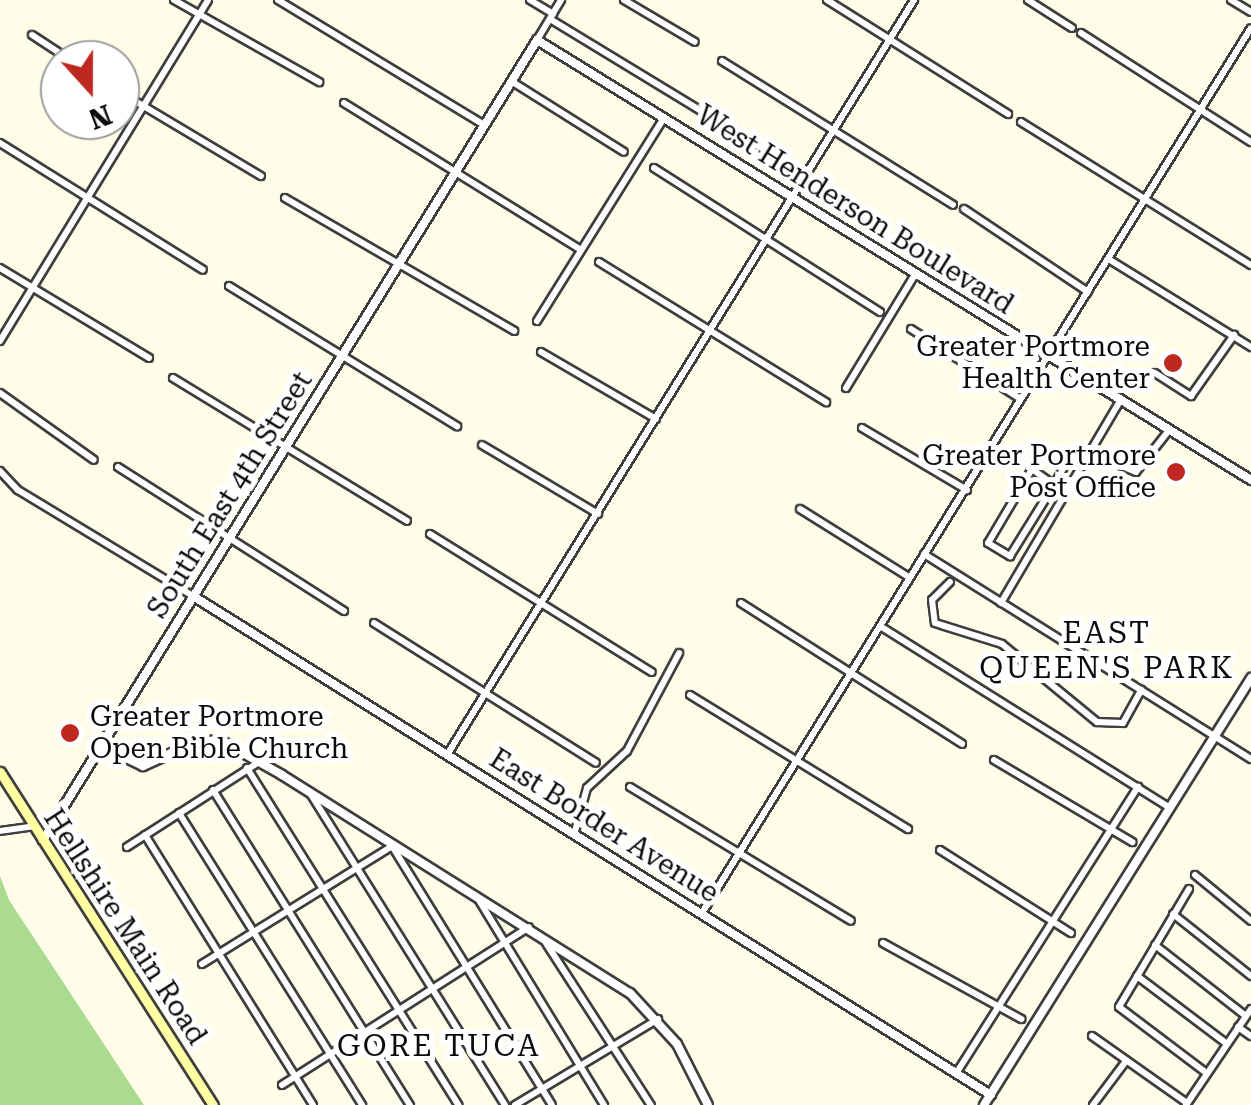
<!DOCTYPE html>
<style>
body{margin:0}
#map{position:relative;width:1251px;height:1105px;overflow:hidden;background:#fffde8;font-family:"Roboto Serif",serif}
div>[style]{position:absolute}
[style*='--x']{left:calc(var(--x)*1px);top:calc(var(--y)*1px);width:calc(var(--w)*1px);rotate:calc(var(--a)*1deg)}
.forest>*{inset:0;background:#abda91}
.roads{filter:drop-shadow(2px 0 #3e3e3e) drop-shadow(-2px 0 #3e3e3e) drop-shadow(0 2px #3e3e3e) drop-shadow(0 -2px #3e3e3e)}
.minor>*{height:6px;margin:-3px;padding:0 3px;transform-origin:3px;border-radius:3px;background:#fff}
.tertiary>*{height:8px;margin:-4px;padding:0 4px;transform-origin:4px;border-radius:4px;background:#fff}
.secondary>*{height:9px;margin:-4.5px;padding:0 4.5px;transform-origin:4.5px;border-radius:4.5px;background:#fffea3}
.dots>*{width:28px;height:28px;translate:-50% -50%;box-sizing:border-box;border:5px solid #fff;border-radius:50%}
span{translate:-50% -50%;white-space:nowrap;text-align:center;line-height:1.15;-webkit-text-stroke:10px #fff;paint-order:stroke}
.street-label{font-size:28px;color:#0b0b0b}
.poi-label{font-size:28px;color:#0b0b0b}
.right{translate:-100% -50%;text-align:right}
.left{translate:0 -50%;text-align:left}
.neighbourhood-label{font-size:30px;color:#0b0b0b;letter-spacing:2.5px}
.north{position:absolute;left:40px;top:40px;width:100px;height:100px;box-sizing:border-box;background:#fff;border:2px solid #9d9d9d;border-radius:50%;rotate:159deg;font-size:28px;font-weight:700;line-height:40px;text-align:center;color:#0b0b0b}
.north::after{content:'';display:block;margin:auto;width:35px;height:45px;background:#bd2921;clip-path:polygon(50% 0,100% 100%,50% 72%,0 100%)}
</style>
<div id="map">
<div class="forest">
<i style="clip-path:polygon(0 876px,9px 900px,144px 1105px,0 1105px)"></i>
</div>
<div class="roads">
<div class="minor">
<i style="--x:174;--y:0;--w:167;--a:29.5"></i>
<i style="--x:278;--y:0;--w:241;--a:31.2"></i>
<i style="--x:530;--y:0;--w:27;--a:31"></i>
<i style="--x:624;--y:0;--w:82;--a:30.6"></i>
<i style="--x:827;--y:0;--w:214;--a:32.2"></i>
<i style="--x:1028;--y:0;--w:52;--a:32.5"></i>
<i style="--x:1231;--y:0;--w:23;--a:31"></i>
<i style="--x:550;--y:19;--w:301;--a:31.3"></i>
<i style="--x:1081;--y:33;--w:202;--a:32.7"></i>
<i style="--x:32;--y:35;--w:45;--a:33.3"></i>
<i style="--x:537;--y:40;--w:47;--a:-59"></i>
<i style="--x:722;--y:61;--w:272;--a:31.9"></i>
<i style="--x:511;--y:81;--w:133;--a:32.1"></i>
<i style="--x:120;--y:92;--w:164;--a:30.8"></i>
<i style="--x:344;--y:103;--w:279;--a:31.8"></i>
<i style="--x:1021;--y:122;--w:271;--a:31.9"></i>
<i style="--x:0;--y:143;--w:239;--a:32"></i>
<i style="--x:654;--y:168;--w:268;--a:32.5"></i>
<i style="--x:285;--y:198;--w:265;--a:30.1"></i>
<i style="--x:964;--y:209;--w:149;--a:33.8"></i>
<i style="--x:1110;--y:260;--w:166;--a:31.7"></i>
<i style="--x:599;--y:262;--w:267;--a:31.7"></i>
<i style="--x:0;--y:268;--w:174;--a:31.1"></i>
<i style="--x:229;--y:286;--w:268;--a:31.6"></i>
<i style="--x:537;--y:321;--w:239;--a:-58"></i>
<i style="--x:911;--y:329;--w:130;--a:32.5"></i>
<i style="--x:0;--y:341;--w:399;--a:-58.6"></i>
<i style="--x:541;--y:352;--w:133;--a:30.2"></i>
<i style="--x:1155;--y:373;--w:43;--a:32.6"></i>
<i style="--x:1191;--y:396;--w:75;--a:-54.8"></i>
<i style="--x:173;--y:378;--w:274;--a:31.4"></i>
<i style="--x:846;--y:388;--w:135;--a:-58.7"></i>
<i style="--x:0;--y:393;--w:115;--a:35.5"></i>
<i style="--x:862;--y:428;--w:122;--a:30.6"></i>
<i style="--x:482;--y:445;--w:135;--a:30.7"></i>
<i style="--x:118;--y:467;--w:268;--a:32.5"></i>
<i style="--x:0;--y:471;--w:26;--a:47"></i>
<i style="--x:18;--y:490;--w:205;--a:31.2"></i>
<i style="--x:1054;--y:485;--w:27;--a:-144"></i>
<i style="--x:1032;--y:469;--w:86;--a:120.7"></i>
<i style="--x:988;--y:543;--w:26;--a:31"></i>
<i style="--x:1010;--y:556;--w:84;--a:-58.2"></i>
<i style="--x:1054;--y:485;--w:29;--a:-61"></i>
<i style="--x:1068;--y:460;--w:22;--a:-21"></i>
<i style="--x:1089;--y:452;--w:51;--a:23.1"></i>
<i style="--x:1136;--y:472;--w:55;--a:-51.7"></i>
<i style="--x:800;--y:509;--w:128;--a:32"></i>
<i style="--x:430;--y:534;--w:261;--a:31.9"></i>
<i style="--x:924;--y:554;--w:386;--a:32.1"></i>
<i style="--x:950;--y:582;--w:25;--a:135"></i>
<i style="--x:932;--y:600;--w:23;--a:83"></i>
<i style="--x:935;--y:623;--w:70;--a:17.4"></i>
<i style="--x:1002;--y:644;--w:123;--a:39.4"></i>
<i style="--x:1097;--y:722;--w:26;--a:2"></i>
<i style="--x:1123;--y:723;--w:38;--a:-61"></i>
<i style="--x:741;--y:603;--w:262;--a:32.5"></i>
<i style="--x:1001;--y:603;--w:237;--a:-59.5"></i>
<i style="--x:374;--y:623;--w:262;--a:32.2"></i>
<i style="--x:880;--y:626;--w:342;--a:32.1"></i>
<i style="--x:690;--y:695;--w:256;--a:31.6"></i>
<i style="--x:447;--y:755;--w:888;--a:-58.26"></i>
<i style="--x:994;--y:760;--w:161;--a:30.7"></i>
<i style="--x:247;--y:768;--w:398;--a:57.9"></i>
<i style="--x:630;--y:787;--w:258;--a:31.2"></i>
<i style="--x:213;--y:790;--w:372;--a:58"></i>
<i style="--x:310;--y:793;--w:368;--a:58"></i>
<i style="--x:179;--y:813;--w:345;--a:57.9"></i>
<i style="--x:0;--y:831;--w:34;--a:-8"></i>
<i style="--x:145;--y:835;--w:318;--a:58.1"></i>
<i style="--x:574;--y:835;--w:49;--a:-74.5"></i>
<i style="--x:587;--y:788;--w:54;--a:-42.8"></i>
<i style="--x:627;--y:751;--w:111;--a:-62"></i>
<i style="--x:127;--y:847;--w:157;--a:-32.8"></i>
<i style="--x:940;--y:850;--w:155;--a:32.4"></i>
<i style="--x:1195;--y:875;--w:72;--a:39.4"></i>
<i style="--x:1189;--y:889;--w:137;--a:120.7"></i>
<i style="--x:1119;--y:1007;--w:106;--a:37"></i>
<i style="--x:477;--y:897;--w:244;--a:58.6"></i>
<i style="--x:702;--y:913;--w:1041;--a:-58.19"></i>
<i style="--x:1173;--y:914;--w:100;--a:38.5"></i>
<i style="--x:546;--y:943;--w:193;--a:57.1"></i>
<i style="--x:883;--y:943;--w:158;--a:28.8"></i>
<i style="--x:1155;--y:945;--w:115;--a:38"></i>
<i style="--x:202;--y:964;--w:224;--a:-31.8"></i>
<i style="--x:392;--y:846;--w:304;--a:58.3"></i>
<i style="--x:1137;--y:976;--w:111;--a:37"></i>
<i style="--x:1238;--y:1027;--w:16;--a:35"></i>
<i style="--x:1092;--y:1036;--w:116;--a:35.2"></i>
<i style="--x:957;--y:1072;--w:338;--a:-57.6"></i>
<i style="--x:282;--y:1085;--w:293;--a:-32.6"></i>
<i style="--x:515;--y:1105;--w:167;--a:-31"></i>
<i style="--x:1093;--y:1105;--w:55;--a:-53.1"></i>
<i style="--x:1186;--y:1105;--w:116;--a:-55.9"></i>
</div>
<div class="tertiary">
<i style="--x:193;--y:596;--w:941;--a:32.02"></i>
<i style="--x:99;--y:745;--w:49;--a:25.5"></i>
<i style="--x:143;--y:766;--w:58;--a:-24.4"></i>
<i style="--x:196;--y:742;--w:24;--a:-5"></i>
<i style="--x:220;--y:740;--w:71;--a:29.4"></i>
<i style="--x:282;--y:775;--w:411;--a:32.1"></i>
<i style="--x:630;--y:993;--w:69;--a:47.3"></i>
<i style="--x:677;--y:1044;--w:68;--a:63.1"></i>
<i style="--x:43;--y:840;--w:940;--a:-58.3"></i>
<i style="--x:537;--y:40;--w:839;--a:31.64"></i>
<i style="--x:984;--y:1105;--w:504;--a:-57.98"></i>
</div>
<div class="secondary">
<i style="--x:0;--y:772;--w:395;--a:57.4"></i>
</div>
</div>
<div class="dots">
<i style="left:1173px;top:363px;background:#bd2921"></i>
<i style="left:1176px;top:472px;background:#bd2921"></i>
<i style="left:70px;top:733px;background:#bd2921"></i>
</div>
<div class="street-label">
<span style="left:855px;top:210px;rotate:32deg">West Henderson Boulevard</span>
<span style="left:230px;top:495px;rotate:-58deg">South East 4th Street</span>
<span style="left:604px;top:826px;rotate:32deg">East Border Avenue</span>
<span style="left:125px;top:927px;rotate:57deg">Hellshire Main Road</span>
</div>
<div class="poi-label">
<span class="right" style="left:1150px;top:363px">Greater Portmore<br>Health Center</span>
<span class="right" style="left:1156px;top:472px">Greater Portmore<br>Post Office</span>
<span class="left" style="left:90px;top:733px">Greater Portmore<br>Open Bible Church</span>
</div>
<div class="neighbourhood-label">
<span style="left:1107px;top:650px">EAST<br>QUEEN'S PARK</span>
<span style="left:439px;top:1046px">GORE TUCA</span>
</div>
<div class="north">N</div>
</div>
